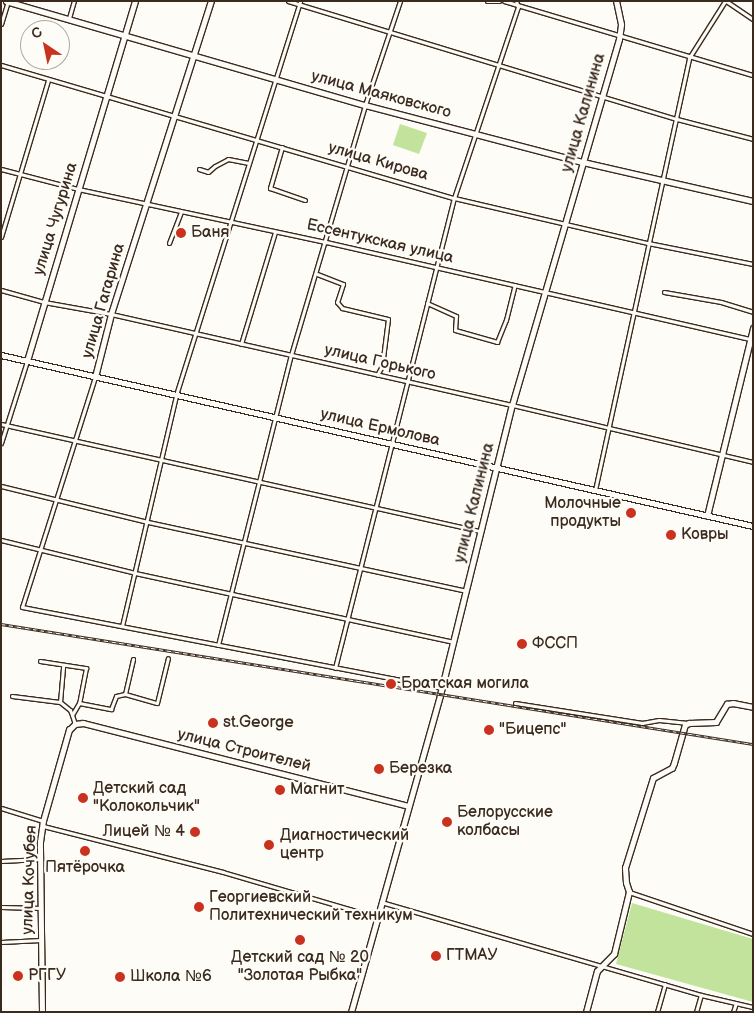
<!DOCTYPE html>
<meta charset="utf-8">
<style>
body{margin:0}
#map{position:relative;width:754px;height:1013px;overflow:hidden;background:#fdfcf7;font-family:"Balsamiq Sans",sans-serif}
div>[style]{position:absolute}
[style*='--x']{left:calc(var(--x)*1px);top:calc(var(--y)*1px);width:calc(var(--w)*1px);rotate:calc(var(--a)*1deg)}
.green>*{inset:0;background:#c2e39c}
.roads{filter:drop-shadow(1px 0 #3b2a1e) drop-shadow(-1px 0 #3b2a1e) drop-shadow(0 1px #3b2a1e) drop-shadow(0 -1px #3b2a1e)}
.minor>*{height:3px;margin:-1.5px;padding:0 1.5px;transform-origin:1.5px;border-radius:1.5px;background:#fdfcf7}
.tertiary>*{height:4.5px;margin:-2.25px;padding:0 2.25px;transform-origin:2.25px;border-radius:2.25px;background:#fdfcf7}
.secondary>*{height:4.5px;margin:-2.25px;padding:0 2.25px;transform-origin:2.25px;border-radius:2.25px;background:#fdfcf7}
.primary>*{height:5px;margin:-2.5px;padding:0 2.5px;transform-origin:2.5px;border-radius:2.5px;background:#fdfcf7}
.rail>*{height:3px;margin-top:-1.5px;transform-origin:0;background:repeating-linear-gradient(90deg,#fdfcf7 0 4px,#3b2a1e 0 8px);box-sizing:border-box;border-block:1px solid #3b2a1e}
.dots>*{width:14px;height:14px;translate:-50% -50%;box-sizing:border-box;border:2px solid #fdfcf7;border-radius:50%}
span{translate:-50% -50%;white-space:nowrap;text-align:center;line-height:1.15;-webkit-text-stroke:4.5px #fdfcf7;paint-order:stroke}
.street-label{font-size:16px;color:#3b2a1e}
.poi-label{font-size:16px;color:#3b2a1e}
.left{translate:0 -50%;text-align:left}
.right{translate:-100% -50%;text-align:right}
.frame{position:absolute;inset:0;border:2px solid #3b2a1e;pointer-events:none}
.north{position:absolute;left:20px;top:20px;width:50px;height:50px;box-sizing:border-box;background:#fdfcf7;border:1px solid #afa8a0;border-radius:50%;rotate:326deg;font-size:14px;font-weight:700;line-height:20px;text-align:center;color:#3b2a1e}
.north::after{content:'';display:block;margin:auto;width:18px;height:22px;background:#c8321e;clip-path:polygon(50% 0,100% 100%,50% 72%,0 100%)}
</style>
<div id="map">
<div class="green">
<i style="clip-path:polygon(400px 124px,427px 133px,419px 154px,393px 145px)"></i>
<i style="clip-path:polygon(632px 903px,753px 939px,753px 1002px,616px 964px)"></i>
</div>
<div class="roads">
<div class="minor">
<i style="--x:288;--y:1;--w:407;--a:16.9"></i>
<i style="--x:677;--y:119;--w:79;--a:14.7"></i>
<i style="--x:487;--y:1;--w:12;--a:0"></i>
<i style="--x:504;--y:1;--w:260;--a:16.6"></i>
<i style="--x:726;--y:1;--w:32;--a:34"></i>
<i style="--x:69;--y:18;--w:18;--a:-74"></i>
<i style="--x:1;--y:24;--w:24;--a:-73"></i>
<i style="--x:1;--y:65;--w:472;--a:16.4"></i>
<i style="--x:454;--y:198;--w:199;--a:13.1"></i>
<i style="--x:648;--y:243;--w:107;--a:11.3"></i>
<i style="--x:282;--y:147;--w:43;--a:106.3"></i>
<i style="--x:270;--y:188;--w:37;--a:19"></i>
<i style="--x:1;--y:169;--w:80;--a:14.6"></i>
<i style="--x:78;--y:189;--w:254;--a:12.1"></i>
<i style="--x:326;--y:242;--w:438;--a:12.9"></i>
<i style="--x:199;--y:169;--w:9;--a:18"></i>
<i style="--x:208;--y:172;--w:9;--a:-41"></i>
<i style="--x:215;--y:166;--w:15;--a:-28"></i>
<i style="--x:228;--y:159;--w:21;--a:11"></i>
<i style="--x:1;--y:237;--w:164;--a:-73.3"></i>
<i style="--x:169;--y:243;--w:33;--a:-69"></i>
<i style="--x:317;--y:274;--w:28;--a:21"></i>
<i style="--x:343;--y:284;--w:19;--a:108"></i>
<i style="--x:337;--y:302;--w:8;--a:50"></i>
<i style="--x:342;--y:308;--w:47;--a:13.4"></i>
<i style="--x:388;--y:319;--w:47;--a:97.3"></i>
<i style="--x:382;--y:366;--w:10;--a:119"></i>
<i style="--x:1;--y:290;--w:45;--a:15.6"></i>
<i style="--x:44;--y:302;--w:68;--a:10.2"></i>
<i style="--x:111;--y:314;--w:411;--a:12.8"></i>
<i style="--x:512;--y:405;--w:248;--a:13.3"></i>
<i style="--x:664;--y:292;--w:58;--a:10"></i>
<i style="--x:721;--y:302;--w:34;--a:17"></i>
<i style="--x:427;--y:303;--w:32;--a:24"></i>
<i style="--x:456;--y:316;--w:14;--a:94"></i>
<i style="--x:455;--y:330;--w:44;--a:15.9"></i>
<i style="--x:497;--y:342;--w:24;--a:-68"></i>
<i style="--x:506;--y:320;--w:36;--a:-76"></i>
<i style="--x:241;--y:344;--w:117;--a:-73.1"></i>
<i style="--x:95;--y:377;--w:241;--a:107.6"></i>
<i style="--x:22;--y:607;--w:428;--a:10.9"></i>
<i style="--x:1;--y:424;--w:491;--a:12.6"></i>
<i style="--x:1;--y:443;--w:86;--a:-72.4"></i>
<i style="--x:1;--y:486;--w:151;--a:13.8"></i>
<i style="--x:148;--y:522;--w:325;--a:12.2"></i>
<i style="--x:595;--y:490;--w:442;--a:-77.7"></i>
<i style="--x:689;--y:58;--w:67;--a:-57.7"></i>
<i style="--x:1;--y:540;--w:138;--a:13.8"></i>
<i style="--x:135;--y:573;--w:325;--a:12.2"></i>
<i style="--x:122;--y:626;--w:237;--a:-76.8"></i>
<i style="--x:176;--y:395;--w:413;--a:-72.5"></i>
<i style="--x:218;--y:645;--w:299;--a:-75.9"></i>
<i style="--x:291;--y:355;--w:261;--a:-73.5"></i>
<i style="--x:365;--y:105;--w:110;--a:-71.4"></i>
<i style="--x:40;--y:661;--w:47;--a:8.7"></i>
<i style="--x:86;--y:668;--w:36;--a:101"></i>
<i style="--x:79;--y:703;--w:14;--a:120"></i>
<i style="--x:72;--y:715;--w:9;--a:72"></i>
<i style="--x:335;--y:668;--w:485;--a:-75.8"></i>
<i style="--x:454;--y:198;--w:201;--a:-71.5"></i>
<i style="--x:518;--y:7;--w:6;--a:-108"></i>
<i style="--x:125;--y:694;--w:33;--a:16"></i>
<i style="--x:157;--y:703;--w:46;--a:-76.3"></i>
<i style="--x:12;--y:696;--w:48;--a:7.1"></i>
<i style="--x:60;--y:702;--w:13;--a:39"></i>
<i style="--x:70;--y:710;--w:5;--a:68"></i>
<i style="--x:60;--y:702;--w:37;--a:-85"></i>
<i style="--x:79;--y:703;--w:33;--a:11"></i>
<i style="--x:111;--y:709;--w:14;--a:-69"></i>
<i style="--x:116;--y:696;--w:9;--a:-13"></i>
<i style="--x:125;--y:694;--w:36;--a:-77"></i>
<i style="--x:515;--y:703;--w:129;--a:8.9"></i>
<i style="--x:642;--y:723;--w:17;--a:-10"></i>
<i style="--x:659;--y:720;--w:29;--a:6"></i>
<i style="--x:1;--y:808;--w:44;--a:17.2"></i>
<i style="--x:43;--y:826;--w:186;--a:14.3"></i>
<i style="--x:223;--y:872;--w:160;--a:16.3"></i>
<i style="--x:1;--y:861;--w:40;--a:-2.9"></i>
<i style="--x:629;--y:892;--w:131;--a:18.7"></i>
<i style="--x:381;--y:902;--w:333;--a:16.2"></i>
<i style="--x:701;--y:995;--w:53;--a:13"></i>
<i style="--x:1;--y:907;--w:40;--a:1.4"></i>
<i style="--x:1;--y:942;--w:40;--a:-2.9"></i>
<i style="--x:657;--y:1012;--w:29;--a:-74"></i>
<i style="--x:696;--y:1012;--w:18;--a:-74"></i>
<i style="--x:733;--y:1012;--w:9;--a:-72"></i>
</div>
<div class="tertiary">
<i style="--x:6;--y:1;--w:374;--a:16.2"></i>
<i style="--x:365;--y:105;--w:225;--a:14.7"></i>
<i style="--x:583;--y:162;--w:174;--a:12.9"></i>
<i style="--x:1;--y:355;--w:771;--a:12.81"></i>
<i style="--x:27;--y:361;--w:376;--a:-73.3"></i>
<i style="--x:95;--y:377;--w:65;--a:-75.7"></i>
<i style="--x:111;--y:314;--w:329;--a:-72.3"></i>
<i style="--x:707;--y:516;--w:193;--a:-76.2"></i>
<i style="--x:586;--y:1012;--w:42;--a:-75"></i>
<i style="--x:597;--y:971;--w:24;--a:-45"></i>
<i style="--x:614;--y:954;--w:64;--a:-76.4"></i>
<i style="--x:629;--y:892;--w:9;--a:-108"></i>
<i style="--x:626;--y:883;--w:15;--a:-94"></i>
<i style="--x:625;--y:868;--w:94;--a:-72.7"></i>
<i style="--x:653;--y:778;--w:21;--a:-28"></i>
<i style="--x:672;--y:768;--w:5;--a:-68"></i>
<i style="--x:674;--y:763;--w:40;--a:-74"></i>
<i style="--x:685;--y:725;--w:4;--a:-27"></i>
<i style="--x:689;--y:723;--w:27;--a:-2"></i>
<i style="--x:716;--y:722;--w:21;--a:-59"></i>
<i style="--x:727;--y:704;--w:6;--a:-9"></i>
<i style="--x:733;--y:703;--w:20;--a:11"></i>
</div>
<div class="secondary">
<i style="--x:42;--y:1012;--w:170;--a:-90.7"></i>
<i style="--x:40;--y:842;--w:21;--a:-82"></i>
<i style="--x:43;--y:821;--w:95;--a:-74.1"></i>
<i style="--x:69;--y:730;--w:8;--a:-45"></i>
<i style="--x:75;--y:724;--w:8;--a:-7"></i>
<i style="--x:83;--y:723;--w:335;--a:14.3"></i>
</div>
<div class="primary">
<i style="--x:351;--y:1012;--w:329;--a:-74.3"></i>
<i style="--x:440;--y:695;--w:299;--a:-76.1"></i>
<i style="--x:512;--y:405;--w:381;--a:-73.7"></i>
<i style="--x:619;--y:39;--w:15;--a:-82"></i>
<i style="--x:621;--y:24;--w:24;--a:-102"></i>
</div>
</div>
<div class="rail">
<i style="--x:1;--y:624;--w:762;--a:9.07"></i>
</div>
<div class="dots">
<i style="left:181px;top:233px;background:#c8321e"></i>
<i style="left:631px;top:513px;background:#c8321e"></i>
<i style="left:671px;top:535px;background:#c8321e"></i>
<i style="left:522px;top:644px;background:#c8321e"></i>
<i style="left:391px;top:684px;background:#c8321e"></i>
<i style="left:213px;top:723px;background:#c8321e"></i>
<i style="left:489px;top:730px;background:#c8321e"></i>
<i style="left:379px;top:769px;background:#c8321e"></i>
<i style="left:280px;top:790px;background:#c8321e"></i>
<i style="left:83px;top:798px;background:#c8321e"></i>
<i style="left:447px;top:822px;background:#c8321e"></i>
<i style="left:195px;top:832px;background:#c8321e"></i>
<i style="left:269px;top:845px;background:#c8321e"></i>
<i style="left:85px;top:851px;background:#c8321e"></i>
<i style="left:199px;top:907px;background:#c8321e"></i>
<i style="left:300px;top:940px;background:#c8321e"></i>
<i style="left:436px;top:956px;background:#c8321e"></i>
<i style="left:18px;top:976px;background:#c8321e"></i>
<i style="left:120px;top:977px;background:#c8321e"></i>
</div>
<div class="street-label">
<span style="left:381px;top:95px;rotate:15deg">улица Маяковского</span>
<span style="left:584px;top:113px;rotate:-74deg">улица Калинина</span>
<span style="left:378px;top:162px;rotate:16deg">улица Кирова</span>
<span style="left:56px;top:219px;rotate:-73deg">улица Чугурина</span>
<span style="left:380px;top:242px;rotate:13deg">Ессентукская улица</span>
<span style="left:104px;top:301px;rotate:-74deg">улица Гагарина</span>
<span style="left:380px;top:363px;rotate:13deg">улица Горького</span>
<span style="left:380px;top:428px;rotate:13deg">улица Ермолова</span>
<span style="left:475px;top:503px;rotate:-76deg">улица Калинина</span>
<span style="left:244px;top:751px;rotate:14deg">улица Строителей</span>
<span style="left:30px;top:880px;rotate:-88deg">улица Кочубея</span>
</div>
<div class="poi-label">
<span class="left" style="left:191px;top:233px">Баня</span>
<span class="right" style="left:621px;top:513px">Молочные<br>продукты</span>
<span class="left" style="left:681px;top:535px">Ковры</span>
<span class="left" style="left:532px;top:644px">ФССП</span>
<span class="left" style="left:401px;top:684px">Братская могила</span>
<span class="left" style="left:223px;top:723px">st.George</span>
<span class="left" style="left:499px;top:730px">"Бицепс"</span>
<span class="left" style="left:389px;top:769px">Березка</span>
<span class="left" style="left:93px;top:798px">Детский сад<br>"Колокольчик"</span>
<span class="left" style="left:290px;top:790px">Магнит</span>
<span class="left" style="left:457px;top:822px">Белорусские<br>колбасы</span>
<span class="right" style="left:185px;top:832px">Лицей № 4</span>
<span class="left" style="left:280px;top:845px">Диагностический<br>центр</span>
<span style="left:85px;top:868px">Пятёрочка</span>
<span class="left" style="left:209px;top:907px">Георгиевский<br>Политехнический техникум</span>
<span class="left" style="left:446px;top:956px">ГТМАУ</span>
<span style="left:300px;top:967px">Детский сад № 20<br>"Золотая Рыбка"</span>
<span class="left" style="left:28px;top:976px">РГГУ</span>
<span class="left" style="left:130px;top:977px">Школа №6</span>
</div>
<div class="frame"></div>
<div class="north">С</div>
</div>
